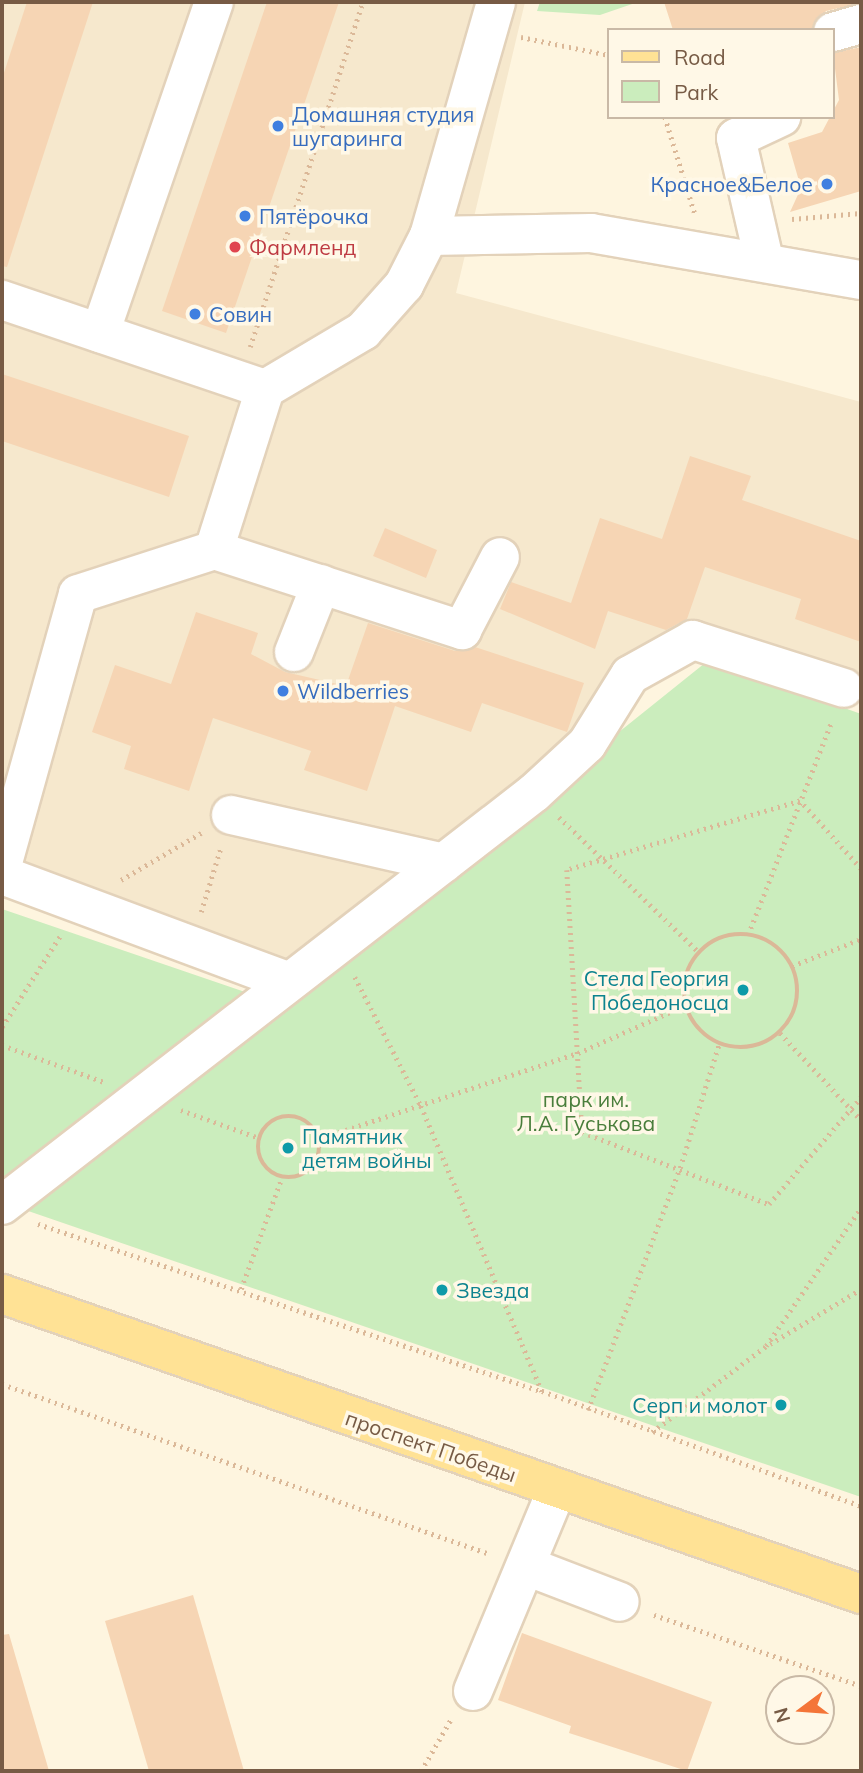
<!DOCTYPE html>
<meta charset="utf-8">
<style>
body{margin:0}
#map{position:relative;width:863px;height:1773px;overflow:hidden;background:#fef5df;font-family:Mulish,sans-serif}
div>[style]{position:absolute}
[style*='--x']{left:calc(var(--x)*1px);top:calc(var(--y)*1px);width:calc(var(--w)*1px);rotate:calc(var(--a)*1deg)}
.residential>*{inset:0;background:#f6e8cd}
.green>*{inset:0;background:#cbedbd}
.building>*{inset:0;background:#f6d5b4}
.path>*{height:4.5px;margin-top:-2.25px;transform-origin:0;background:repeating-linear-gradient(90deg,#dbb898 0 2px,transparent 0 7px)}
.path>.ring{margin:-2.25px;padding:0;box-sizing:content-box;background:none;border:4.5px solid #dbb898;border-radius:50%}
.roads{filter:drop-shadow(2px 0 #e3d2ba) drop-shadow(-2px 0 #e3d2ba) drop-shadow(0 2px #e3d2ba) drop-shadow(0 -2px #e3d2ba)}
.minor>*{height:38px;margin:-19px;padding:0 19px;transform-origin:19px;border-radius:19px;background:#fff}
.major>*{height:38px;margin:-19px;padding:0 19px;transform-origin:19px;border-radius:19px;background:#ffe295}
.dots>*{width:19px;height:19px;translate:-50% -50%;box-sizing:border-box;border:4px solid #fff8e7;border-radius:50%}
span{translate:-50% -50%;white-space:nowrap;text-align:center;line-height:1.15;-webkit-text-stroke:7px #fff8e7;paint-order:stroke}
.shop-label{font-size:21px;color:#366cbe}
.left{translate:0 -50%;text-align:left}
.right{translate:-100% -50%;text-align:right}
.health-label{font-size:21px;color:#be3a42}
.culture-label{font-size:21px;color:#0d838f}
.park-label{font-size:21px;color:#497e3b}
.street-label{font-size:21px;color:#775b45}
.frame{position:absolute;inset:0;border:4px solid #775b45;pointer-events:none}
.legend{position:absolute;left:607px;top:28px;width:228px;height:91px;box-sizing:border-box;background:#fff8e7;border:2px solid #c9b9a6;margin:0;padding:9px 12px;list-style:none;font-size:21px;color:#775b45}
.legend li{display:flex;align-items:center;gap:14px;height:35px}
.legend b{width:35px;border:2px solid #c9b9a6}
.north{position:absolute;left:765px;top:1675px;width:70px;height:70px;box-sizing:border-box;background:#fff8e7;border:2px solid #c9b9a6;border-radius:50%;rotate:254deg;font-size:19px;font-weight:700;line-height:28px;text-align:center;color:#775b45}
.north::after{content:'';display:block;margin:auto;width:24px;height:32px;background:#f47538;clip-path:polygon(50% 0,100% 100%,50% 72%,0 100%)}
</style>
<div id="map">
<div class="residential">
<i style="clip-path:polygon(2px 2px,525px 2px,456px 293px,861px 402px,861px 683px,710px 638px,282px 968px,2px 869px)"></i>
</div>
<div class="green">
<i style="clip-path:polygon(540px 2px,638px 2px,600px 15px,537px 11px)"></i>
<i style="clip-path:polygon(710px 659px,861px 714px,861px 1497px,2px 1202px,2px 909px,280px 1004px)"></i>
</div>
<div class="building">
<i style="clip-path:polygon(27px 2px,93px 2px,7px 267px,2px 266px,2px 79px)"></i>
<i style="clip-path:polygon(267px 2px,339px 2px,226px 333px,162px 311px)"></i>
<i style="clip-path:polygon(664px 2px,861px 2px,861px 3px,826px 11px,812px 30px,673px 30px)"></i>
<i style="clip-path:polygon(861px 47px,861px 191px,790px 212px,801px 188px,788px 143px,822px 132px,839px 100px,833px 53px)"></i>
<i style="clip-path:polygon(2px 374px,189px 436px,169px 497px,2px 441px)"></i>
<i style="clip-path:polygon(690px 456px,751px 476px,742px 500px,861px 541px,861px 642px,795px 619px,801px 599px,705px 567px,687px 619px,666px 630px,608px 611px,595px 649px,500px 609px,511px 582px,571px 603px,600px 518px,662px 539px)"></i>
<i style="clip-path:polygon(385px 528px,437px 550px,426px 578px,373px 556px)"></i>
<i style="clip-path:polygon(196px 612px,258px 633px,251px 654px,285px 672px,346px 686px,368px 623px,455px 651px,475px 647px,584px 683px,567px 732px,482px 703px,471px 732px,395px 706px,367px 791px,304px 770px,311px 751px,213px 718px,189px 791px,124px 769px,131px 746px,92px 732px,115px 665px,171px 684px)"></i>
<i style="clip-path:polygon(193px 1595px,244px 1771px,149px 1771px,105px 1621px)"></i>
<i style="clip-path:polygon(522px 1633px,712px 1702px,687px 1771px,569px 1733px,571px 1726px,498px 1700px)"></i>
<i style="clip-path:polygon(9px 1634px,49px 1771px,2px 1771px,2px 1635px)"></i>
</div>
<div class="path">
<i style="--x:521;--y:37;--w:90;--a:11.6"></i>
<i style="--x:665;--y:117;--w:102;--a:72.8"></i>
<i style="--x:792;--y:219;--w:69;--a:-5"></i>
<i style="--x:250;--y:347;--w:363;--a:-71.9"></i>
<i style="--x:559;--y:817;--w:196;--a:44"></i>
<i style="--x:861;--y:869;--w:91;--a:-131.9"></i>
<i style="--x:800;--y:801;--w:243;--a:163.5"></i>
<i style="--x:567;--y:870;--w:262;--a:86.7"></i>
<i style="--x:582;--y:1132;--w:200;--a:21.1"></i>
<i style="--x:769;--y:1204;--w:141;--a:-49.3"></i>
<i style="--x:121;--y:880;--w:93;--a:-30.4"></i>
<i style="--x:201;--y:912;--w:68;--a:-72.9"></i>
<i class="ring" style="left:684px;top:934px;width:109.5px;height:109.5px"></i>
<i style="--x:748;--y:935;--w:230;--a:-68.6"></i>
<i style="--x:792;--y:966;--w:74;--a:-21.4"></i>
<i style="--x:355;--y:977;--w:145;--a:62.9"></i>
<i style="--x:421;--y:1106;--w:310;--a:67"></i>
<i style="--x:542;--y:1391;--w:339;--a:19.8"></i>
<i style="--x:2;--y:1027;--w:108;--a:-57.5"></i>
<i style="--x:780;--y:1033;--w:119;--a:47"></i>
<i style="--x:2;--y:1045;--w:109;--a:19.9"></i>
<i style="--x:181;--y:1110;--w:83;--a:19.7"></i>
<i class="ring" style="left:258px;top:1116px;width:57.5px;height:57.5px"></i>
<i style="--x:319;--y:1139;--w:273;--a:-18.4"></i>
<i style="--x:578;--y:1053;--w:118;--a:-24"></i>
<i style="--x:38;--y:1224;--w:530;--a:18.37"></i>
<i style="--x:241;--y:1289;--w:119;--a:-69.9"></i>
<i style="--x:770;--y:1344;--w:106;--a:-31.1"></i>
<i style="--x:2;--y:1384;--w:517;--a:19.21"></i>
<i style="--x:588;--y:1410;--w:259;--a:-69.2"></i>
<i style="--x:680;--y:1168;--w:130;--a:-72.5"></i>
<i style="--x:652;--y:1432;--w:143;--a:-37"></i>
<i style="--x:766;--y:1346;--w:168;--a:-55.5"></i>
<i style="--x:654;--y:1615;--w:219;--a:18.9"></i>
<i style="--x:421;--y:1771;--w:60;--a:-60"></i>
</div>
<div class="roads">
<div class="minor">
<i style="--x:833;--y:32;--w:29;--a:-16"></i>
<i style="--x:429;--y:236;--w:243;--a:-74"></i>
<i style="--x:764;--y:260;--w:125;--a:-102.9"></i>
<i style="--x:736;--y:138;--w:50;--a:-25"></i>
<i style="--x:2;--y:300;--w:278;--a:18.7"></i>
<i style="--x:100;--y:333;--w:350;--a:-71"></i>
<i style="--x:214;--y:550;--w:169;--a:-72.4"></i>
<i style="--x:265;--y:389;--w:114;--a:-30.6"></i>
<i style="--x:363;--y:331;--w:62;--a:-48.3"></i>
<i style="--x:404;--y:285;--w:55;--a:-63"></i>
<i style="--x:429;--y:236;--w:162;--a:-1.1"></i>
<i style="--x:591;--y:233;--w:274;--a:9.9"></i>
<i style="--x:294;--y:652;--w:73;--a:-68.3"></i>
<i style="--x:231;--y:815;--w:218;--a:12.7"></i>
<i style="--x:2;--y:866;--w:282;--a:-74.4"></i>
<i style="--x:78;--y:594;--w:143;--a:-17.9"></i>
<i style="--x:214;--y:550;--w:261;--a:17.9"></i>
<i style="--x:462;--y:630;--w:82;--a:-62.5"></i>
<i style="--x:2;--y:875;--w:306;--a:20.4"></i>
<i style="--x:2;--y:1205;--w:673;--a:-37.76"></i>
<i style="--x:534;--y:793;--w:72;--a:-42.8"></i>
<i style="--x:587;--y:744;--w:81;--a:-58.1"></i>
<i style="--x:630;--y:675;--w:72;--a:-29.1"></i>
<i style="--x:693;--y:640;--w:158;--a:17.6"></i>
<i style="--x:529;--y:1567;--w:97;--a:21"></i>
<i style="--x:473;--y:1691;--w:219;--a:-67.4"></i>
</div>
<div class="major">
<i style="--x:2;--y:1294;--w:910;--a:19.25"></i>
</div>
</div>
<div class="dots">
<i style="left:278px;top:126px;background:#3f7fe0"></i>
<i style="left:827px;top:184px;background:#3f7fe0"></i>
<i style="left:245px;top:216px;background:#3f7fe0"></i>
<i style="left:235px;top:247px;background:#e0444e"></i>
<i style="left:195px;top:314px;background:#3f7fe0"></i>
<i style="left:283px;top:691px;background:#3f7fe0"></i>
<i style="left:743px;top:990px;background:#0f9aa8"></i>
<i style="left:288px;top:1148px;background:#0f9aa8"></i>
<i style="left:442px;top:1290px;background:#0f9aa8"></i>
<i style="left:781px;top:1405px;background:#0f9aa8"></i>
</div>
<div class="shop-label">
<span class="left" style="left:292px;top:126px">Домашняя студия<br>шугаринга</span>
<span class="right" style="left:813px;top:184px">Красное&amp;Белое</span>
<span class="left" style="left:259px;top:216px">Пятёрочка</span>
<span class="left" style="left:209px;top:314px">Совин</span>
<span class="left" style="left:297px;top:691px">Wildberries</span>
</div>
<div class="health-label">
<span class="left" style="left:249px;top:247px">Фармленд</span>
</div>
<div class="culture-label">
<span class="right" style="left:729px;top:990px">Стела Георгия<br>Победоносца</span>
<span class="left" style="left:302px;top:1148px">Памятник<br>детям войны</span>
<span class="left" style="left:456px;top:1290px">Звезда</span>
<span class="right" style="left:767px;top:1405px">Серп и молот</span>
</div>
<div class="park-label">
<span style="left:586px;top:1111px">парк им.<br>Л.А. Гуськова</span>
</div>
<div class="street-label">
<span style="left:431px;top:1446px;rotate:19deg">проспект Победы</span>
</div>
<div class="frame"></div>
<ul class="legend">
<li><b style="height:9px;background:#ffe295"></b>Road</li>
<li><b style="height:19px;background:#cbedbd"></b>Park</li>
</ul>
<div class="north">N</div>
</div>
